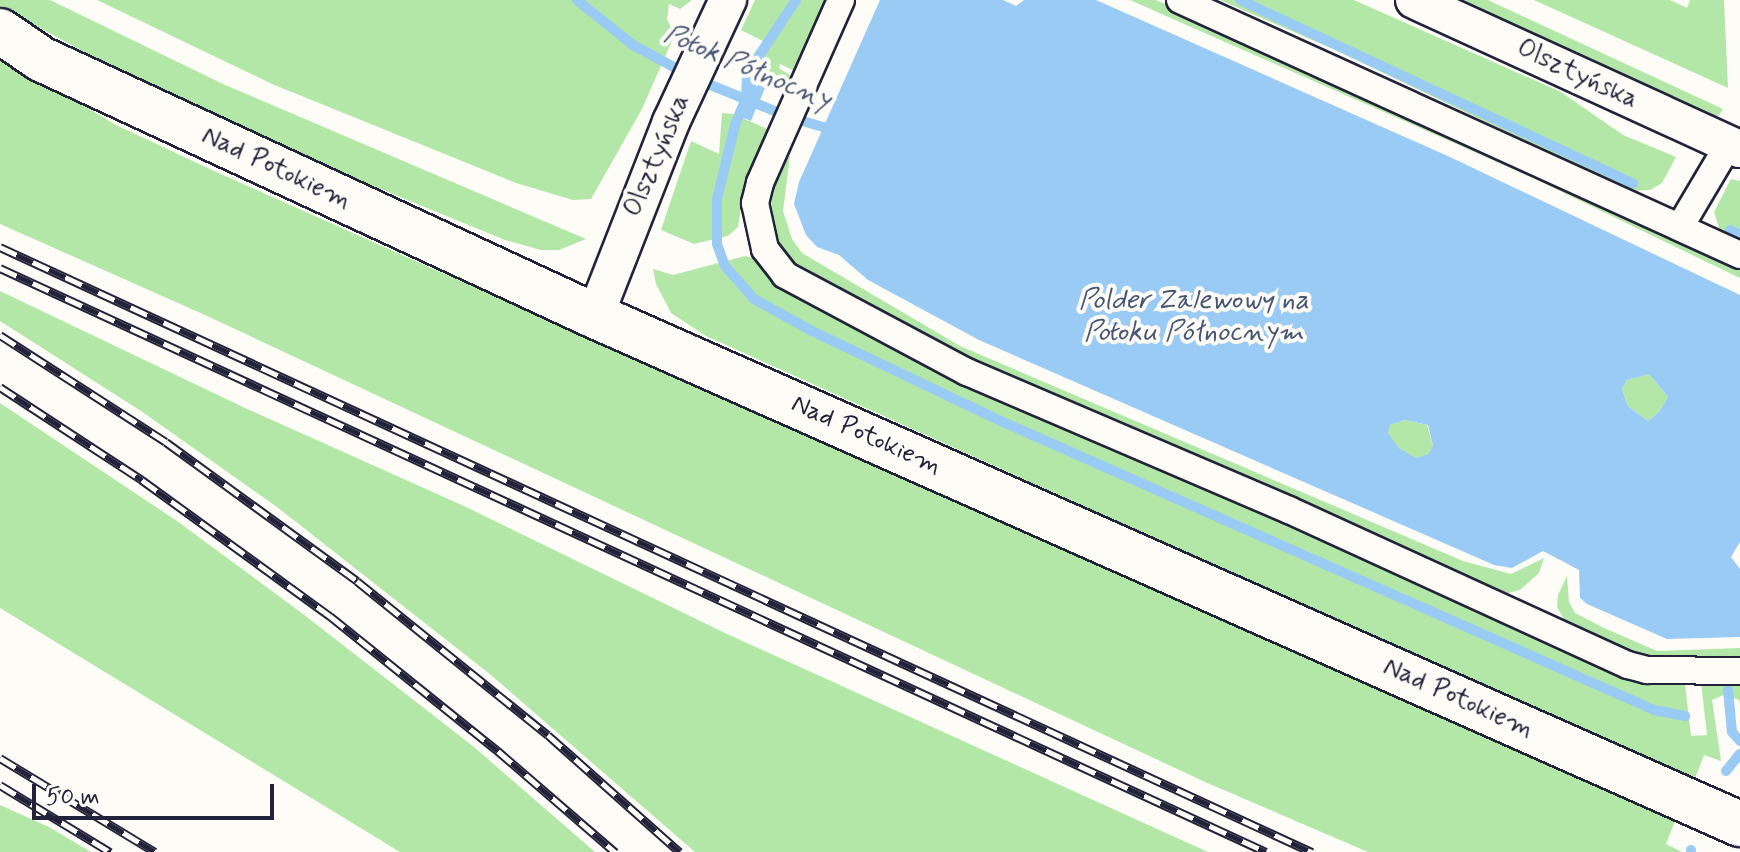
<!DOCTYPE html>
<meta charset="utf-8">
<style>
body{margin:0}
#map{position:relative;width:1740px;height:852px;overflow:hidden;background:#fdfcf7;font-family:Mynerve,sans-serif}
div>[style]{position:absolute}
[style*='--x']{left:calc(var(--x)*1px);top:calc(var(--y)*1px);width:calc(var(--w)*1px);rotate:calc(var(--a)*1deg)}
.green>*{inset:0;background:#b3e7a8}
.water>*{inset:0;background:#99cbf5}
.stream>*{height:10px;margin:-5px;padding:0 5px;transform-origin:5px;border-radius:5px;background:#99cbf5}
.roads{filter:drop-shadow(2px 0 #22223b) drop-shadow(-2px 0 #22223b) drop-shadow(0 2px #22223b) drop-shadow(0 -2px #22223b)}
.pedestrian>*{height:26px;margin:-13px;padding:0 13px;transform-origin:13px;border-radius:13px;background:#fdfcf7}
.minor>*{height:36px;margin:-18px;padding:0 18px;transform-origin:18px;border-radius:18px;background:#fdfcf7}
.secondary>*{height:44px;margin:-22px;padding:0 22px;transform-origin:22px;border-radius:22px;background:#fdfcf7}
.rail>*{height:9px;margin-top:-4.5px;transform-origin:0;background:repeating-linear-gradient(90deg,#fdfcf7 0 18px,#22223b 0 36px);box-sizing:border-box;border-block:2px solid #22223b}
span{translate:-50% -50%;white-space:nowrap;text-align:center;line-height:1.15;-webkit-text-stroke:8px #fdfcf7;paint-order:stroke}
.street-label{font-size:26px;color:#22223b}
.water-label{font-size:28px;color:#465573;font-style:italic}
.scale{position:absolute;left:32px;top:784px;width:242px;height:36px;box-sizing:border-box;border:4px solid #22223b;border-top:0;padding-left:10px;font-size:24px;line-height:28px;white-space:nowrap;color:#22223b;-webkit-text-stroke:6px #fdfcf7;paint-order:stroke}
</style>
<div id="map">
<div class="green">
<i style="clip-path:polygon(0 0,50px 0,223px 84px,586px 239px,559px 250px,541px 250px,505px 240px,293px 153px,139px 82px,0 6px)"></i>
<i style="clip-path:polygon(97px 0,692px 0,680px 9px,669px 4px,667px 20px,675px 34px,642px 109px,591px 199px,573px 200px,516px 183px,272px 84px)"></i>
<i style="clip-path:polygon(755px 0,828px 0,797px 72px,780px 64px,779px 68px,791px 76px,786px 84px,777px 84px,762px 75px,739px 75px,763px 41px,741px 30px)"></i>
<i style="clip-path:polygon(1130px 0,1156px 0,1282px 57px,1740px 266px,1740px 278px,1531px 177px)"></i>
<i style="clip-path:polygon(1220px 0,1354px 0,1561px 92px,1623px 135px,1676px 157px,1662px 183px,1650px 190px,1631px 191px,1333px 49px)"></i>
<i style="clip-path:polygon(1460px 0,1488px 0,1723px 109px,1717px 118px)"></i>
<i style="clip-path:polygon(1534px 0,1670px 0,1687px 8px,1690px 0,1724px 0,1728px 88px)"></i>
<i style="clip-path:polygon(0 56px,116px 125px,212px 170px,583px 336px,1102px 558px,1677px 816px,1666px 844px,1682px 852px,1368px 852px,1205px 782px,205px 315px,0 224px)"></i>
<i style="clip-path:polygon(722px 113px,734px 114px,767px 129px,743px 194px,738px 227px,728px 236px,694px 244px,661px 230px,691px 141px,719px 154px)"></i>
<i style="clip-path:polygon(790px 155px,783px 211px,792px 239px,802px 253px,960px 346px,1463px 561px,1511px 574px,1544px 558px,1539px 573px,1520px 590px,1508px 593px,1496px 589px,961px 359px,802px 271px,778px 242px,772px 221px,771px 186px)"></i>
<i style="clip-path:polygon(1731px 179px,1740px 181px,1740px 243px,1720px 231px,1714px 212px)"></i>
<i style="clip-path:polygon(745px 256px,752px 258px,778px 286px,1014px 406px,1653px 685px,1685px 684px,1691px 736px,1707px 735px,1701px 682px,1740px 683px,1740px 705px,1739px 700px,1724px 695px,1712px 700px,1721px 761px,1704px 755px,1694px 781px,706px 336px,671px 313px,656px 284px,653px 269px,673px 275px)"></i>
<i style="clip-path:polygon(0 291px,245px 408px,464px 506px,727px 634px,1208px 852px,695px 852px,491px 675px,277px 507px,141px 411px,0 321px)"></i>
<i style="clip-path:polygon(1649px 374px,1668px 397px,1659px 412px,1648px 421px,1628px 406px,1622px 389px,1627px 380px)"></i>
<i style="clip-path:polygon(0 403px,177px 521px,303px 614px,474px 747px,595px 852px,400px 852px,0 608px)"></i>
<i style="clip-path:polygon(1405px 420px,1427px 425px,1433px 446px,1428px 454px,1416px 458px,1399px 448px,1387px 433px,1390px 425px)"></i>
<i style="clip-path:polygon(1567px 576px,1569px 602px,1575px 613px,1604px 628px,1657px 651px,1740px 648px,1740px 661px,1719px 656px,1673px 661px,1639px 656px,1566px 623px,1557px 607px,1558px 595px)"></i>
<i style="clip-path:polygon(0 805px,49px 827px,91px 852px,0 852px)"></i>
</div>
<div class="water">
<i style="clip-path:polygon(evenodd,880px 0,1003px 0,1016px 6px,1024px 0,1096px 0,1450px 157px,1740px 295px,1740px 542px,1731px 557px,1740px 569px,1740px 637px,1667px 639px,1587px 604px,1580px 598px,1579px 570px,1543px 551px,1512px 568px,1494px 565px,979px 340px,868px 280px,839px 255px,817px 247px,806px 235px,794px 204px,799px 182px,880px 0,1649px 374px,1668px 397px,1659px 412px,1648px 421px,1628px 406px,1622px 389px,1627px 380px,1649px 374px,880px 0,1405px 420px,1428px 425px,1433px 446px,1428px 454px,1416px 458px,1399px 448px,1388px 433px,1390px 425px,1405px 420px)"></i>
<i style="clip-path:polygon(749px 81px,765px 88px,760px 100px,763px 106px,757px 106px,751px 121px,734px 114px)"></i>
</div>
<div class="stream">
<i style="--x:577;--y:0;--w:72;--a:38.8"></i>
<i style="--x:633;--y:45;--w:72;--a:28.4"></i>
<i style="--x:696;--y:79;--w:100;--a:22.2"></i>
<i style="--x:789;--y:117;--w:46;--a:16.5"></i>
<i style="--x:796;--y:0;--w:89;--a:123.5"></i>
<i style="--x:747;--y:74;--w:24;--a:92"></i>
<i style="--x:746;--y:98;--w:29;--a:112"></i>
<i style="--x:735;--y:125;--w:76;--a:103.7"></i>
<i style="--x:717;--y:199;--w:45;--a:90"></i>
<i style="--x:717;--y:244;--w:23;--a:70"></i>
<i style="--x:725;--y:266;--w:44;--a:48.7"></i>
<i style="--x:754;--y:299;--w:66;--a:28.9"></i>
<i style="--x:812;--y:331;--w:212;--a:25.5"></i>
<i style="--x:1003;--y:422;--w:712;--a:23.86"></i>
<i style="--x:1654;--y:710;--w:32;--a:11"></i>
<i style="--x:1240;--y:0;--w:434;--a:25"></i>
<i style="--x:1730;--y:230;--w:11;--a:27"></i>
<i style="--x:1728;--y:690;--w:42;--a:84.6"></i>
<i style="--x:1732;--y:732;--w:12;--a:48"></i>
<i style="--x:1726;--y:771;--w:22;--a:-51"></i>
<i style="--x:1691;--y:852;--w:2;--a:-90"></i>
</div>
<div class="roads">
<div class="pedestrian">
<i style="--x:841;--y:0;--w:200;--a:113.9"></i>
<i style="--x:760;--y:183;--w:21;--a:104"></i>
<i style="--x:755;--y:203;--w:47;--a:77.7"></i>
<i style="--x:765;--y:249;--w:33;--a:52"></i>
<i style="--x:785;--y:275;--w:206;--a:28.1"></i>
<i style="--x:967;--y:372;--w:350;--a:23.2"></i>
<i style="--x:1289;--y:510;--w:373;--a:24.6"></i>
<i style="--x:1628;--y:665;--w:20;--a:15"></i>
<i style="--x:1647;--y:670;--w:93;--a:0.6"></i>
<i style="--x:1180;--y:0;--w:615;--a:24.48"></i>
<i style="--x:1681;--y:225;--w:94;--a:-59.3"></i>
</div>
<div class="minor">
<i style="--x:1414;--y:0;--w:358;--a:24.6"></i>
<i style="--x:595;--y:316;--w:208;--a:-68.6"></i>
<i style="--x:671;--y:122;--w:135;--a:-65"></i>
</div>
<div class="secondary">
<i style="--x:0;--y:31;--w:50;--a:34.3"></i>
<i style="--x:41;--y:59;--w:611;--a:24.89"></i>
<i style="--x:595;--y:316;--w:1253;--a:23.93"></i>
</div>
</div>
<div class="rail">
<i style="--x:0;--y:247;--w:1445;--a:24.76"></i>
<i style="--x:0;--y:268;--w:1394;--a:24.76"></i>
<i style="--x:0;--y:335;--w:197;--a:32.8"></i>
<i style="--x:166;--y:442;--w:236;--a:36"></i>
<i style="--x:357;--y:581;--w:245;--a:38.9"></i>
<i style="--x:548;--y:735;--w:176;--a:41.6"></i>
<i style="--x:0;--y:387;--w:170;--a:33.2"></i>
<i style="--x:142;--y:480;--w:232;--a:35.9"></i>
<i style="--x:330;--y:616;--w:216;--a:38.8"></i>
<i style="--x:498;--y:751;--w:155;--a:40.8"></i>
<i style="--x:0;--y:758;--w:181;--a:31.2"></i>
<i style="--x:0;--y:785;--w:129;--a:31.3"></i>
</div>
<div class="street-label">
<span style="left:1577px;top:75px;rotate:25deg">Olsztyńska</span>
<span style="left:658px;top:156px;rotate:-67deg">Olsztyńska</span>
<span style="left:276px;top:169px;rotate:25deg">Nad Potokiem</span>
<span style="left:866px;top:436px;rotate:24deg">Nad Potokiem</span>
<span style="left:1458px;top:699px;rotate:24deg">Nad Potokiem</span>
</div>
<div class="water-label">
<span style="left:747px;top:68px;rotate:23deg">Potok Północny</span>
<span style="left:1194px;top:317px">Polder Zalewowy na<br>Potoku Północnym</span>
</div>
<div class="scale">50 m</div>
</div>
